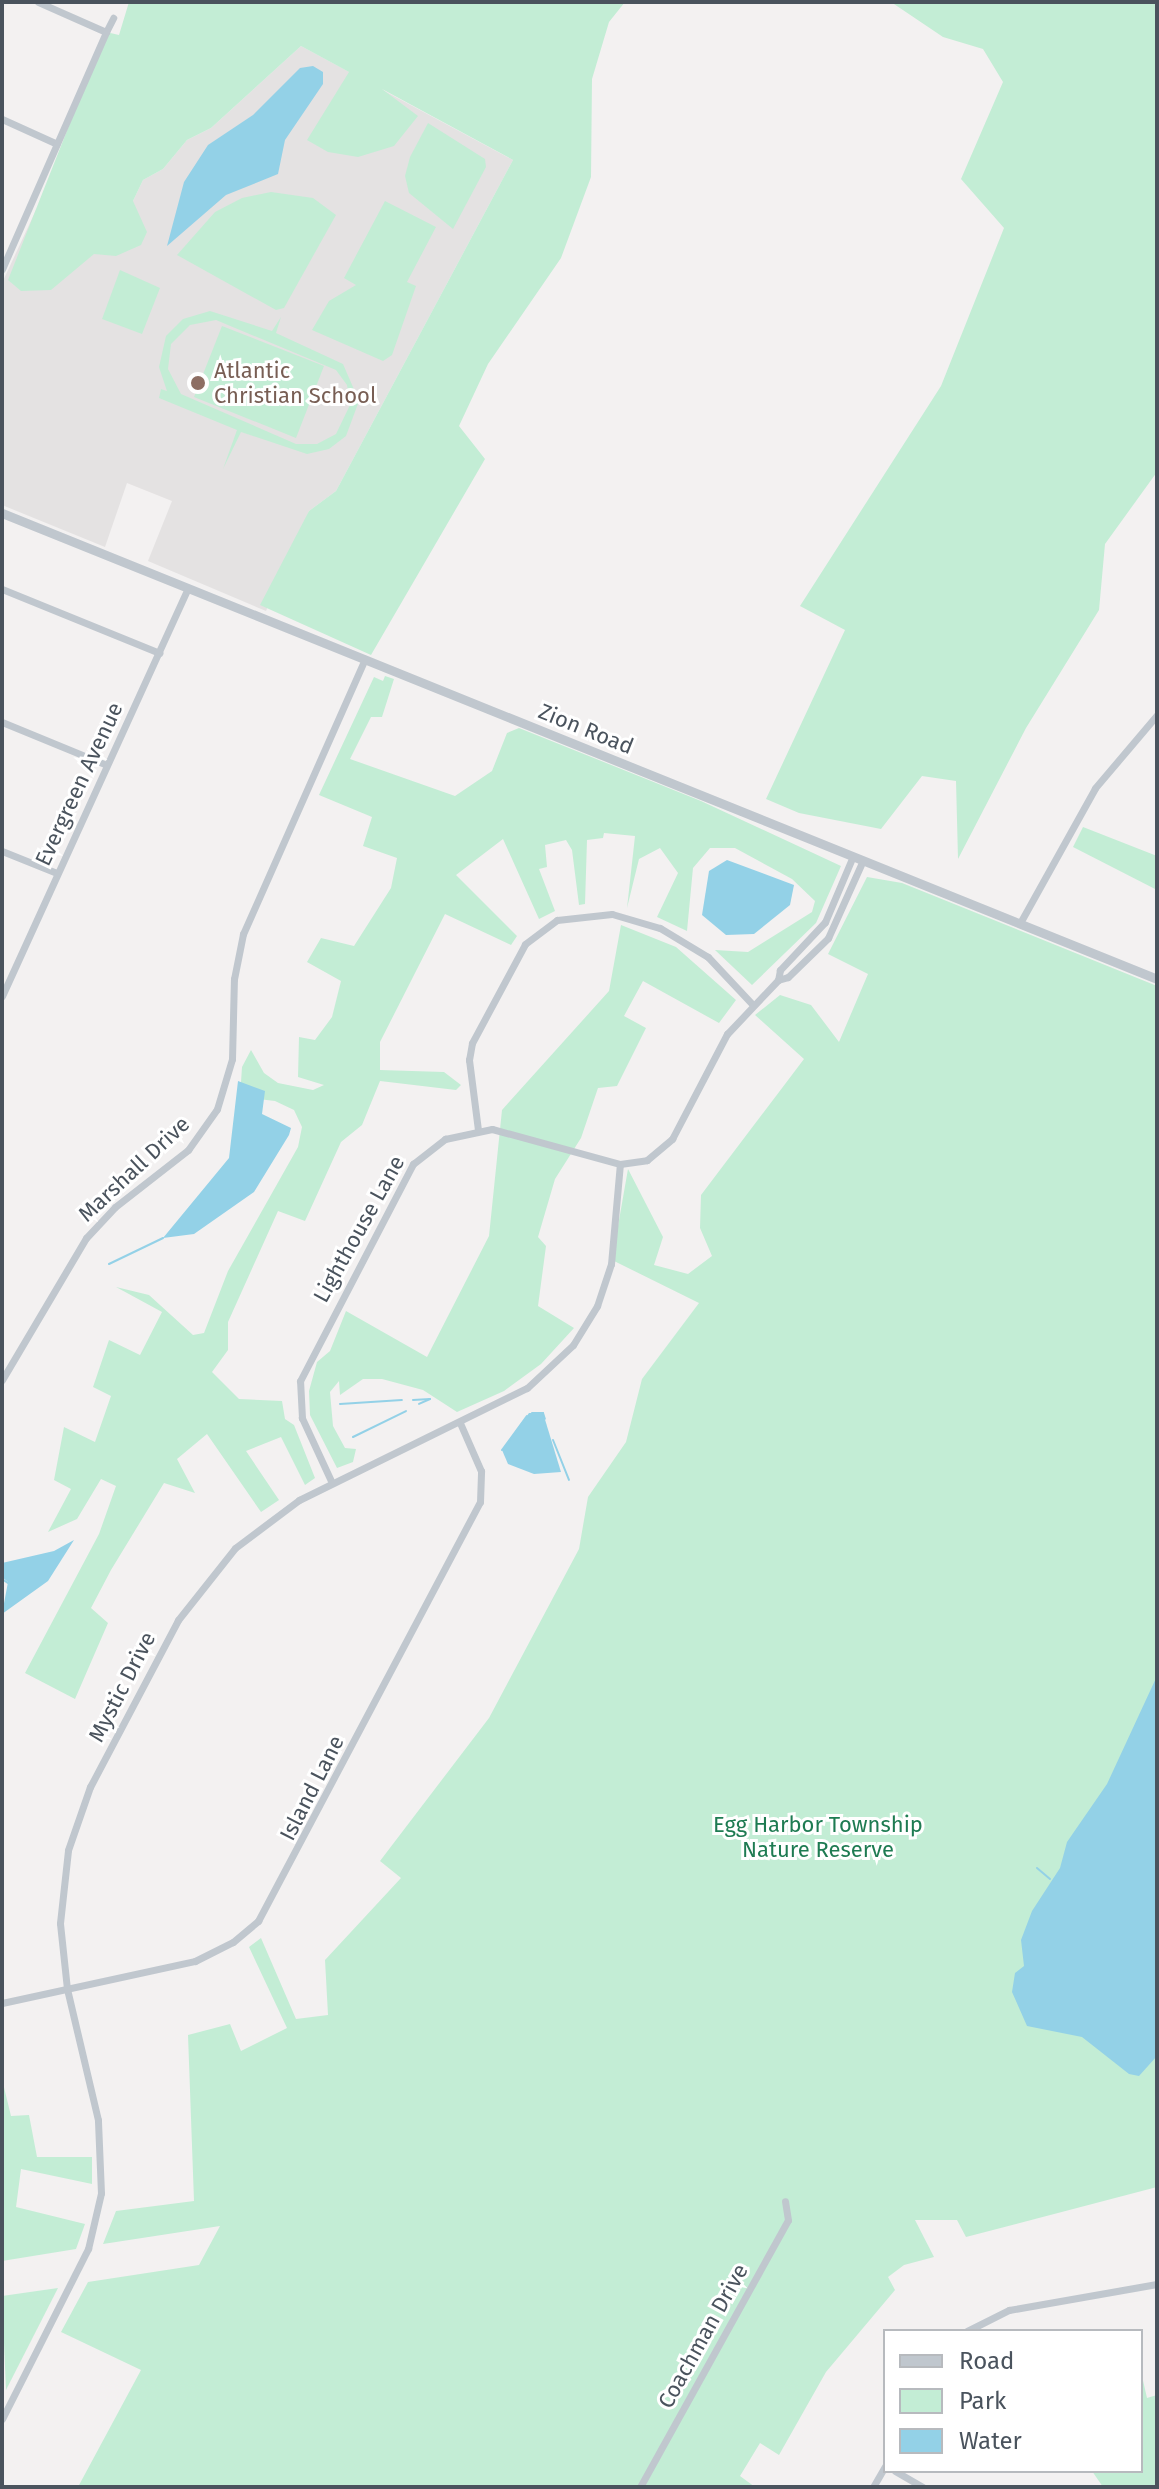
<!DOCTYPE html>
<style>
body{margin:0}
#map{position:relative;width:1159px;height:2489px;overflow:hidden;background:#f3f1f1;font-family:"Fira Sans",sans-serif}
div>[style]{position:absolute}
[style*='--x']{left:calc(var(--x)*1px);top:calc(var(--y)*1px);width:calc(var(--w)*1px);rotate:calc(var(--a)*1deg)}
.education>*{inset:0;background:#e4e2e2}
.green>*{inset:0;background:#c3edd5}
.water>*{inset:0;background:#93d1e7}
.stream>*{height:2px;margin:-1px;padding:0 1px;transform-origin:1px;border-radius:1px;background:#93d1e7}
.minor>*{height:7px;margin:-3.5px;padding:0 3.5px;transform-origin:3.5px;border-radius:3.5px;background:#c0c7ce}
.tertiary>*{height:9px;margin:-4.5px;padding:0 4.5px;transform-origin:4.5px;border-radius:4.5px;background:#c0c7ce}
.dots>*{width:22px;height:22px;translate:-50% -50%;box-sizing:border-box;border:4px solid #fff;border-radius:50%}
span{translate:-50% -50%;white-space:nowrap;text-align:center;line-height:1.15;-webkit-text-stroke:6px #fff;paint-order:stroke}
.education-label{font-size:22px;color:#785e54}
.left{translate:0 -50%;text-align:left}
.street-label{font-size:22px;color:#4a535d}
.park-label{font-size:22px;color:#1e7b52}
.frame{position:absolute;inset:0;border:4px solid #4a535d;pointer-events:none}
.legend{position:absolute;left:883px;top:2329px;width:260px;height:144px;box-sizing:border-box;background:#fff;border:2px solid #b7babe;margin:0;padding:10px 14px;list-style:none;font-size:24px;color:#4a535d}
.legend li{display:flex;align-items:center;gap:16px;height:40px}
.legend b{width:40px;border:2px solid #b7babe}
</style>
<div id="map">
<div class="education">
<i style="clip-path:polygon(301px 46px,513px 160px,336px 491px,309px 511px,266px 611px,148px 561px,172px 501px,127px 483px,105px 547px,2px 505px,2px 283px,36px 210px,133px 201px,143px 180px,163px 169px,187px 140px,211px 128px)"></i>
</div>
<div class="green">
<i style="clip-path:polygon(129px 2px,625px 2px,609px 22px,592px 79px,591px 177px,561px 258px,488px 364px,459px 426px,485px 459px,371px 655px,260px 605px,309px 511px,336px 491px,513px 160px,382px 89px,418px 116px,394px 146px,358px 157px,328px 152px,307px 140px,349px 72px,301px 46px,211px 128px,187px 140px,163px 169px,143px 180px,133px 201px,147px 232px,141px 245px,116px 256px,94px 254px,51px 290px,21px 291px,8px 280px,106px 32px,119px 35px)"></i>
<i style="clip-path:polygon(891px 2px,1157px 2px,1157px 472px,1105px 544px,1099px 610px,1026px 728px,958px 859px,956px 781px,922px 776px,881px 829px,799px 813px,766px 799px,845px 630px,800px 606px,941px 386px,1004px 228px,961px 179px,1003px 82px,983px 49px,943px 37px)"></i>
<i style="clip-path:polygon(428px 123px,485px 159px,486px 167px,453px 229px,409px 193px,405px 176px,410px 157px)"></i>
<i style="clip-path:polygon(271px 192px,313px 198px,336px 215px,284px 308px,276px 310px,177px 255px,215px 212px,242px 198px)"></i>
<i style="clip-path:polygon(385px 201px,436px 227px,407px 282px,416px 286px,392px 355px,383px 361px,312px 330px,329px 301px,356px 285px,344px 278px)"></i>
<i style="clip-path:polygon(120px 270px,160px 288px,142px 334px,102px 319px)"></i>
<i style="clip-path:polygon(evenodd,210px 311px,272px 331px,281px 317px,276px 333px,343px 364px,359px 401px,346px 436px,329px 449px,307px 454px,241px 432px,223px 469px,237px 430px,159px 398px,161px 389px,167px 391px,159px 367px,166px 336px,183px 319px,210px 311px,216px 320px,336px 370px,347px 385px,350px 405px,336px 434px,317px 444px,296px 444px,181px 394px,168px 369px,171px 344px,190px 325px,216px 320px)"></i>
<i style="clip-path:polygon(222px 326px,324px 366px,296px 438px,194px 397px)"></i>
<i style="clip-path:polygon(385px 676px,394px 679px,382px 717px,371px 717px,350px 759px,455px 796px,492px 771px,507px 733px,519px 728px,701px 801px,841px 866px,816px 923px,752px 985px,715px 950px,748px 952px,812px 912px,815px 901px,792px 879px,735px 848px,710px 848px,693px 868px,687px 931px,657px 917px,678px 873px,660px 848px,639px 859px,627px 908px,635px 836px,604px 833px,603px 838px,587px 840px,585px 904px,579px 905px,572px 850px,566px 840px,545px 845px,547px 867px,539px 869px,555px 911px,539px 919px,503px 839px,456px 875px,517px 936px,511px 945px,445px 914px,380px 1042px,380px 1070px,444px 1072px,461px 1085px,456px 1090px,380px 1081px,362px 1125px,341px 1142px,305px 1221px,278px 1211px,228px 1322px,228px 1350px,212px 1372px,239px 1399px,282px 1401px,285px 1419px,294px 1425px,315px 1478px,305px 1485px,281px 1437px,246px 1451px,279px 1500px,261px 1512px,207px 1434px,177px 1459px,195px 1493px,164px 1483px,111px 1570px,91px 1608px,108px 1623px,75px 1699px,25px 1673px,99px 1534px,116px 1486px,101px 1479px,77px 1519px,48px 1532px,71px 1489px,54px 1480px,64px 1427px,95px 1442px,111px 1396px,93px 1387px,109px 1340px,140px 1355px,162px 1312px,116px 1287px,149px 1295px,193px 1335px,204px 1333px,228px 1271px,298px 1147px,302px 1127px,294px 1110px,275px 1101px,240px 1097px,242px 1067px,251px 1050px,264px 1073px,278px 1083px,313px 1090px,324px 1085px,298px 1077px,299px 1037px,315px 1040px,332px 1017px,341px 981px,307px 962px,321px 938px,354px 946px,391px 888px,397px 858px,363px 846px,372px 817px,319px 795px,374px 677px,383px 681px)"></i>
<i style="clip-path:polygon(1083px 827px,1157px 856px,1157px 890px,1073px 847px)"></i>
<i style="clip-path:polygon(867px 877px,902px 883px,1157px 986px,1157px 2187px,966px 2237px,957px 2220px,915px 2220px,934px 2257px,904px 2265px,888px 2277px,895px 2290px,826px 2372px,779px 2455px,760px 2443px,740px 2476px,755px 2487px,78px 2487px,141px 2370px,61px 2332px,88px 2282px,199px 2265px,220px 2226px,103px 2244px,116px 2211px,194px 2201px,188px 2035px,230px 2024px,241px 2051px,287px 2028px,249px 1947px,261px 1938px,296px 2019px,328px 2015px,325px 1960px,401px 1878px,380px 1861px,489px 1718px,579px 1549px,588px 1497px,626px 1442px,642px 1379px,699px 1303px,612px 1260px,628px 1169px,663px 1237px,654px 1265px,688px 1274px,712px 1256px,700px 1228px,701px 1195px,804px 1059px,755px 1015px,780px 995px,811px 1005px,839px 1042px,868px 974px,828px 954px)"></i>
<i style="clip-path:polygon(621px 925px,676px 947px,736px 1000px,719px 1023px,643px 981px,624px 1016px,646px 1028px,617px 1086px,598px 1088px,581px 1138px,555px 1179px,538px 1237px,546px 1246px,538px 1306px,574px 1328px,541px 1364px,504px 1391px,457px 1412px,423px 1390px,382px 1379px,363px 1379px,340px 1395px,339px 1381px,330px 1392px,333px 1426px,345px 1448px,356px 1449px,353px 1462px,337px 1468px,310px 1415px,309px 1391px,317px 1362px,330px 1351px,346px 1311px,427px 1357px,489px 1236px,502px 1110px,609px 991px)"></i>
<i style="clip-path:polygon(2px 2079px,11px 2116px,29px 2115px,37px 2157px,92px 2157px,92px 2184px,21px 2169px,16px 2207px,85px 2224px,76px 2249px,2px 2261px)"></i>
<i style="clip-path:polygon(58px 2288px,6px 2390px,2px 2296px)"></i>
<i style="clip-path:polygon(1142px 2376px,1147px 2398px,1157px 2395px,1157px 2487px,1103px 2487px,1092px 2471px,1141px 2471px)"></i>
</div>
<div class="water">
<i style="clip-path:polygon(313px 66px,323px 72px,323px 84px,285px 140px,278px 174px,226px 195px,167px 246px,184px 182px,208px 145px,253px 115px,300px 68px)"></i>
<i style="clip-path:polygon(727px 860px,794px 885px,790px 905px,754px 934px,726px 935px,702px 915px,709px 871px)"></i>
<i style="clip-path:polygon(238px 1081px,265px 1091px,262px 1114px,291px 1128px,289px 1135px,254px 1192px,194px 1234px,163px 1238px,229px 1158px)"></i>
<i style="clip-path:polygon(529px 1413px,543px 1413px,561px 1472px,534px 1474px,508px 1464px,502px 1450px)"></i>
<i style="clip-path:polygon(74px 1540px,48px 1581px,2px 1614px,8px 1582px,2px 1577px,2px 1563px,54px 1551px)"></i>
<i style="clip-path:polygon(1157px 1676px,1157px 2056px,1139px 2076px,1129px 2074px,1082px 2037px,1027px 2026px,1012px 1992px,1015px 1973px,1024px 1966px,1021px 1940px,1032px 1911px,1060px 1868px,1067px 1842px,1107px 1784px)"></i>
</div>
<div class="stream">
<i style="--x:109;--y:1264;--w:60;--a:-25.7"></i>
<i style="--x:413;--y:1400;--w:17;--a:-3"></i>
<i style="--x:430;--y:1399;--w:12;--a:156"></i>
<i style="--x:340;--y:1404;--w:62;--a:-3.7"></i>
<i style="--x:532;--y:1413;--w:11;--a:0"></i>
<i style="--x:543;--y:1413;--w:6;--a:72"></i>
<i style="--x:353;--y:1437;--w:59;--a:-26.1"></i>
<i style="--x:553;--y:1440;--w:43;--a:68.2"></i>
<i style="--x:502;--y:1450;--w:42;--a:-53.7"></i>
<i style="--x:2;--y:1579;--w:7;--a:34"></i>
<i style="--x:1037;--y:1868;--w:17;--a:40"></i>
</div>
<div class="minor">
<i style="--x:106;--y:32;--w:16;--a:-63"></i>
<i style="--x:2;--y:119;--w:60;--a:24.4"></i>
<i style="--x:2;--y:269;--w:259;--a:-66.3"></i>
<i style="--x:106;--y:32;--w:74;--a:-156.2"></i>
<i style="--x:2;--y:589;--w:170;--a:22.1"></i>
<i style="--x:2;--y:722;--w:113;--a:22.3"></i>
<i style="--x:2;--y:851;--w:59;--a:21.8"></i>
<i style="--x:853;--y:856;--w:72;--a:113"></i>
<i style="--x:825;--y:922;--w:66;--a:133.2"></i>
<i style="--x:780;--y:970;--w:10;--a:101"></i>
<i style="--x:778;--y:980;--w:10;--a:-17"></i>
<i style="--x:788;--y:977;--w:56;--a:-44.3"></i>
<i style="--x:828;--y:938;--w:85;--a:-65.8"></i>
<i style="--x:1020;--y:923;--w:154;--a:-60.9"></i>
<i style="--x:1095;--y:788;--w:96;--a:-49.7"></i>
<i style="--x:2;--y:996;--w:448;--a:-65.5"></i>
<i style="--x:478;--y:1130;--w:71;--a:-97.3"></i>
<i style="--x:469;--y:1060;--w:17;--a:-80"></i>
<i style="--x:472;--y:1043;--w:112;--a:-61.8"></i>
<i style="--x:525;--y:944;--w:40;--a:-37"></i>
<i style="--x:557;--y:920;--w:55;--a:-6.2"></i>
<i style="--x:612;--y:914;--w:50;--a:16.3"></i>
<i style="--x:660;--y:928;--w:56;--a:31.1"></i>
<i style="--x:708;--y:957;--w:64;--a:46.9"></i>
<i style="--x:2;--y:1380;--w:165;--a:-59.4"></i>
<i style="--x:86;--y:1238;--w:42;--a:-46.9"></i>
<i style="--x:115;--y:1207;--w:93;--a:-38"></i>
<i style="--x:188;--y:1150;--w:50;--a:-54.7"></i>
<i style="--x:217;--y:1109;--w:52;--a:-73.3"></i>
<i style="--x:232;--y:1059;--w:80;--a:-88.6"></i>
<i style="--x:234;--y:979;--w:46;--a:-78.7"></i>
<i style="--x:243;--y:934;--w:301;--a:-66.1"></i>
<i style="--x:332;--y:1483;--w:72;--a:-114.8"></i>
<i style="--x:302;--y:1418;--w:37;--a:-93"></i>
<i style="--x:300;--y:1381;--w:245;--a:-62.5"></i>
<i style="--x:413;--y:1164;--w:41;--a:-38"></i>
<i style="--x:445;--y:1139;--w:48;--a:-12"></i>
<i style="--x:492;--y:1129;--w:133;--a:15.3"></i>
<i style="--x:620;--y:1164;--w:27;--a:-8"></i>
<i style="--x:647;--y:1160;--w:33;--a:-40"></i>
<i style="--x:672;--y:1139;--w:119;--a:-62.4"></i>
<i style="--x:727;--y:1034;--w:74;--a:-46.6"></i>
<i style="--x:2;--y:2003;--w:198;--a:-12.3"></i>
<i style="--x:195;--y:1961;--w:42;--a:-26.6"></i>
<i style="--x:233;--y:1942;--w:33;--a:-40"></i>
<i style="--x:258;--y:1921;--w:474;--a:-62.1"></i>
<i style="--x:480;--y:1502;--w:31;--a:-88"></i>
<i style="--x:481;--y:1471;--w:52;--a:-113.6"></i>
<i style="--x:967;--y:2331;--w:47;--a:-26.6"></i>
<i style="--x:1009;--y:2310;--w:150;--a:-10"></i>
<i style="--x:2;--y:2419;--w:191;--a:-63.2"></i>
<i style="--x:88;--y:2249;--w:57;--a:-76.9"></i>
<i style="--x:101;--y:2193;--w:73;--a:-92.4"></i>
<i style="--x:98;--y:2120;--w:135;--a:-103.3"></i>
<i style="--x:67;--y:1989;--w:66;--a:-96.1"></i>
<i style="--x:60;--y:1923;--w:73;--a:-83.7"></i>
<i style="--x:68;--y:1850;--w:67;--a:-70.8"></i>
<i style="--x:90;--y:1787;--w:189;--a:-62.2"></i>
<i style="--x:178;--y:1620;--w:92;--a:-51.6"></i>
<i style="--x:235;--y:1548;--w:80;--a:-36.9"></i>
<i style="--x:299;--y:1500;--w:254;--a:-26.2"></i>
<i style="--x:527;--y:1388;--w:63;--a:-43.1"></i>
<i style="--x:573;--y:1345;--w:46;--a:-58.4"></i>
<i style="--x:597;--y:1306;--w:44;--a:-71.6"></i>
<i style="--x:611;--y:1264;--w:100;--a:-84.9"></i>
<i style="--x:895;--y:2471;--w:32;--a:30"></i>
<i style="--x:640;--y:2487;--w:305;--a:-61"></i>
<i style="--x:788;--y:2220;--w:19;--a:-99"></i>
<i style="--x:873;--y:2487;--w:24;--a:-60"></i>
</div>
<div class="tertiary">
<i style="--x:2;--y:513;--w:1245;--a:21.97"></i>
</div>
<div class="dots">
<i style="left:198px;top:383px;background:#8d6e63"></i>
</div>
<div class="education-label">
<span class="left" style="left:214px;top:383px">Atlantic<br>Christian School</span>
</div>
<div class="street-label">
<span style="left:586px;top:729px;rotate:22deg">Zion Road</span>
<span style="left:79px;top:784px;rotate:-65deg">Evergreen Avenue</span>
<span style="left:134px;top:1169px;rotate:-43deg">Marshall Drive</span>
<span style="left:359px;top:1229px;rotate:-61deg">Lighthouse Lane</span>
<span style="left:122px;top:1687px;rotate:-63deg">Mystic Drive</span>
<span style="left:312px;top:1788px;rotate:-63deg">Island Lane</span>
<span style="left:703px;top:2336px;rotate:-61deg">Coachman Drive</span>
</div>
<div class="park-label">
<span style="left:818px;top:1837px">Egg Harbor Township<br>Nature Reserve</span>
</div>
<div class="frame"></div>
<ul class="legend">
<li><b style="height:10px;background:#c0c7ce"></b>Road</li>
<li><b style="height:22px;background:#c3edd5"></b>Park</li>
<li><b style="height:22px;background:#93d1e7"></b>Water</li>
</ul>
</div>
